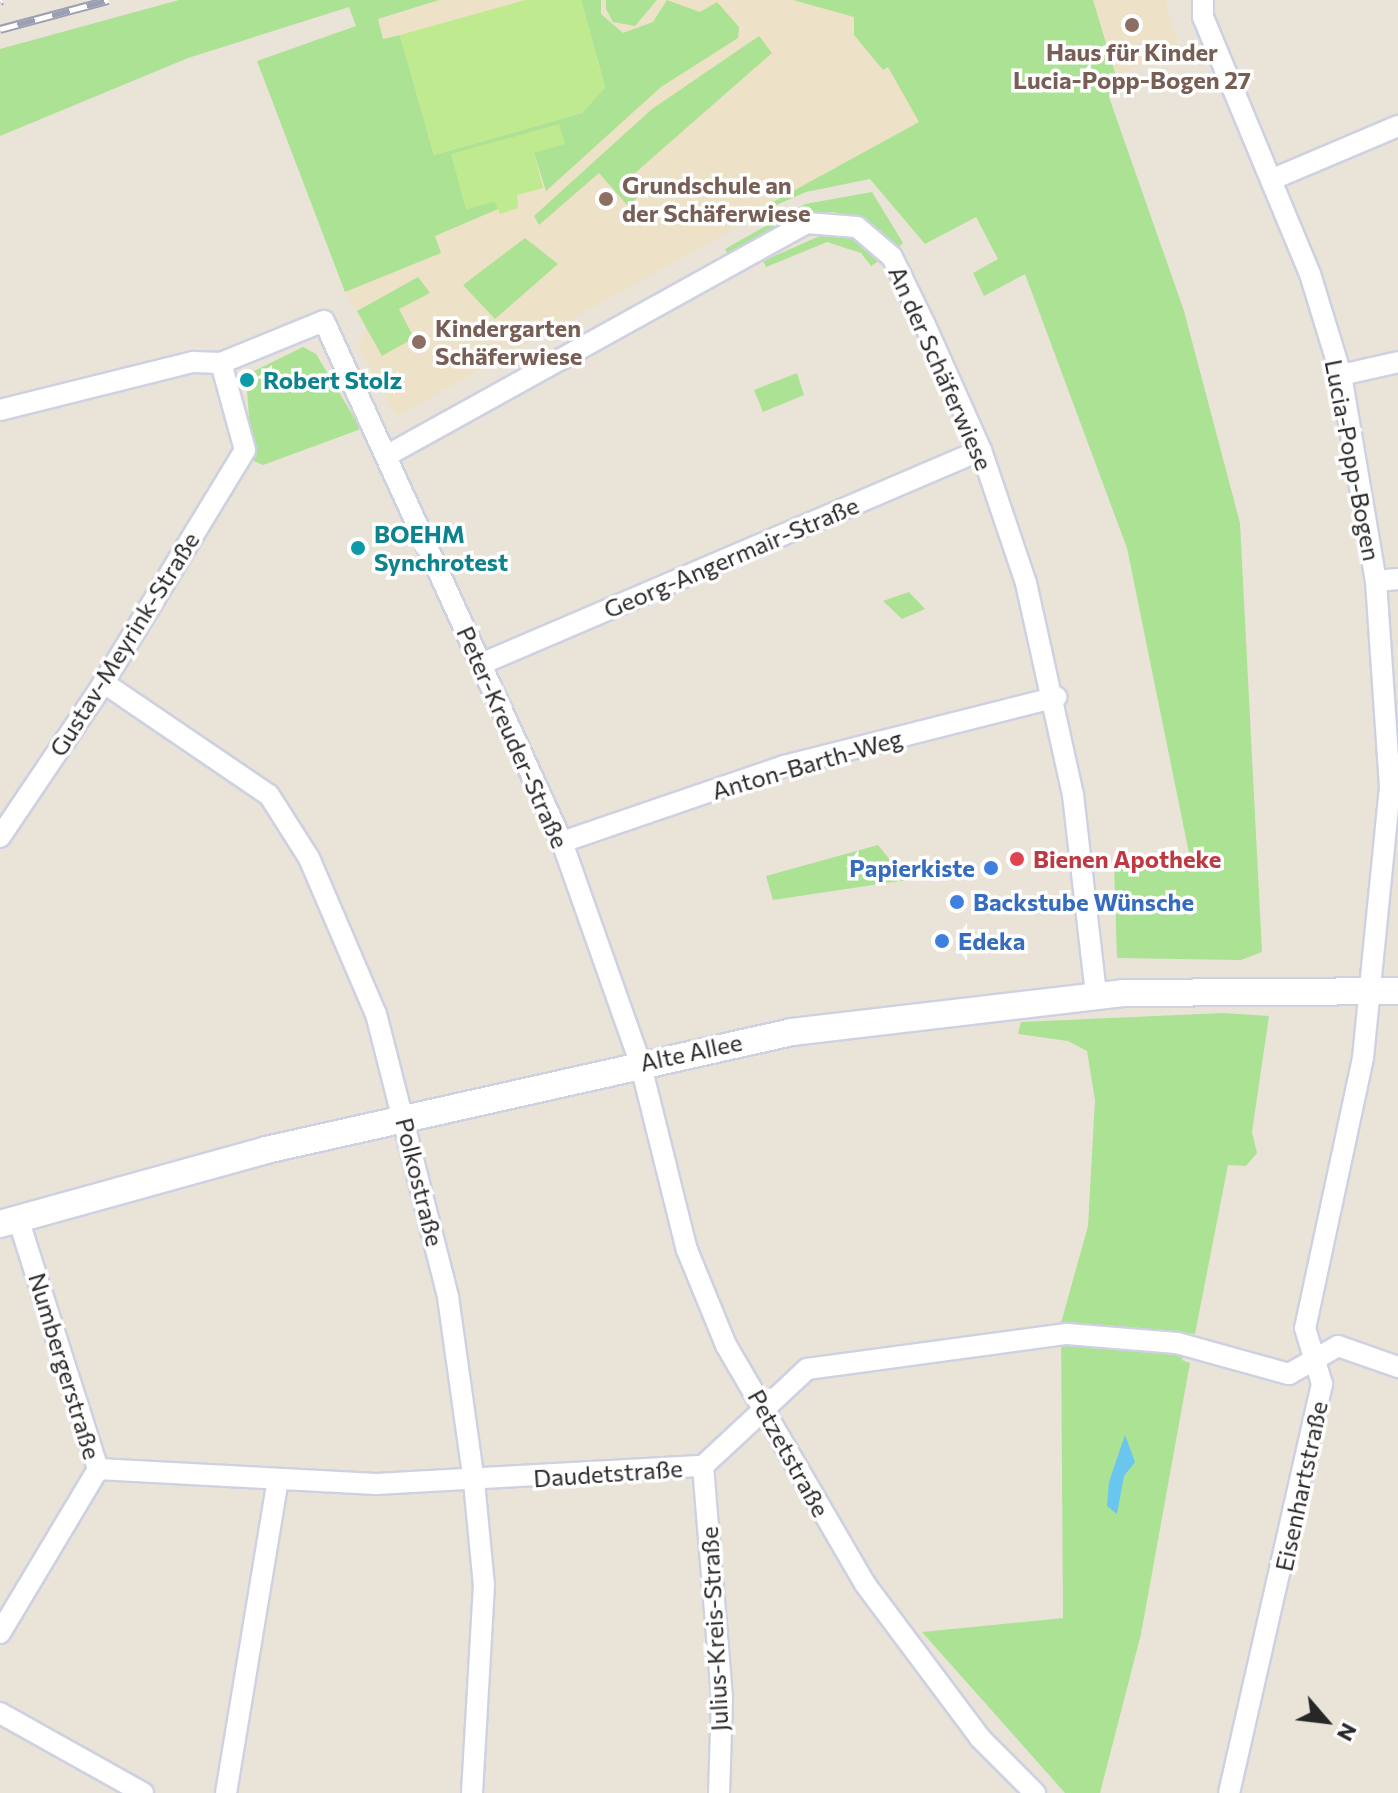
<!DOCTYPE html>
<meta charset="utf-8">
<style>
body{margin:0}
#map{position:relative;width:1398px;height:1793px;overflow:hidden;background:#eae3d8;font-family:Commissioner,sans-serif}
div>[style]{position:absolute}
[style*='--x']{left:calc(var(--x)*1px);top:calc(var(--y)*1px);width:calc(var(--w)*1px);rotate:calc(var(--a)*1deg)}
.education>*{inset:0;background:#ede2c7}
.green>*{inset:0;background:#ace294}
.pitch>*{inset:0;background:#c0ea8f}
.water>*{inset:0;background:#69c6ef}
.roads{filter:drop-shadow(2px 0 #ced1e1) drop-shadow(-2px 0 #ced1e1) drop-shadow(0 2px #ced1e1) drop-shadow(0 -2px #ced1e1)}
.minor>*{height:20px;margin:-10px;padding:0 10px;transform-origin:10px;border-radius:10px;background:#fff}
.tertiary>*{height:26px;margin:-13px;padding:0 13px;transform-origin:13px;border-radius:13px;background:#fff}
.rail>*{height:9px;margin-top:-4.5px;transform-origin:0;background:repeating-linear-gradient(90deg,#fff 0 18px,#9c9eb2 0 36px);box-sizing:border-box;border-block:2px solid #9c9eb2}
.dots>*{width:22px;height:22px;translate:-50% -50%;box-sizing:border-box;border:4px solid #fff;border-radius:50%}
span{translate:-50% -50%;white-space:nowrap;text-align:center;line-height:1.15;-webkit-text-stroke:7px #fff;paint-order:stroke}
.education-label{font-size:24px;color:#785e54;font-weight:700}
.left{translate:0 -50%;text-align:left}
.street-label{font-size:24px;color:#272727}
.culture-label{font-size:24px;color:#0d838f;font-weight:700}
.health-label{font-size:24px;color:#be3a42;font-weight:700}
.shop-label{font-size:24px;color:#366cbe;font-weight:700}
.right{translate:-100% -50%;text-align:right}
.north{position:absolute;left:1286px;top:1681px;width:80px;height:80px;-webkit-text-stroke:6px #fff;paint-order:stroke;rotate:118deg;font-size:22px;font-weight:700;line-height:32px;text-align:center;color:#272727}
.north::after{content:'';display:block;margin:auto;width:28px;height:36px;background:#272727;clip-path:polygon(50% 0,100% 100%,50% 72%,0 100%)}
</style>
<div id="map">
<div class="education">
<i style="clip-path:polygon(439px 0,858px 0,928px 121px,397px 416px,358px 347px,366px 329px,345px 292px,441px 253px,357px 26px)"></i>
<i style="clip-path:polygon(1084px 0,1165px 0,1180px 49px,1111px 77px)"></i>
</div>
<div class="green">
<i style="clip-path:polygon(179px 0,439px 0,378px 19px,383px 39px,400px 35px,434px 155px,582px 113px,605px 87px,581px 0,601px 0,601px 14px,623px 33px,653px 22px,667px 0,700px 12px,717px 2px,739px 27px,738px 38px,661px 87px,546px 191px,534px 153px,538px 131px,452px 154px,466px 209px,495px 201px,498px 209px,435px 236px,441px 253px,345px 292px,257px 61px,356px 26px,349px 7px,188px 58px,0 136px,0 49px)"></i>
<i style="clip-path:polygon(657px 0,635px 26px,613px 22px,606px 9px,606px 0)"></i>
<i style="clip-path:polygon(793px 0,1093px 0,1121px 93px,1109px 97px,1184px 311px,1240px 523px,1262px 952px,1241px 960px,1117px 958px,1114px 866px,1190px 858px,1127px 548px,1025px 274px,984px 296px,973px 273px,998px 259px,976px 217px,925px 244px,870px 179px,806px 192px,733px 224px,919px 122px,888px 67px,883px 70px,854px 35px,854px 17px)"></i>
<i style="clip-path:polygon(759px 36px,772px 53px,627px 180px,639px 196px,628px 206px,599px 173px,539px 225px,534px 216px,652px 109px)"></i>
<i style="clip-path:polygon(872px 192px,903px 243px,898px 248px,865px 219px,833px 212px,808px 214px,728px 255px,725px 249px,805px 204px)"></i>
<i style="clip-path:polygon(829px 232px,852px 236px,882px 259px,871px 266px,861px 253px,827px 242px,766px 267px,763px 261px)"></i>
<i style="clip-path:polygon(525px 238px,558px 264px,495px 319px,463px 285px)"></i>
<i style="clip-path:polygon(418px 277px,430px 293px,399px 309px,414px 338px,382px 356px,357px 311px)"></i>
<i style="clip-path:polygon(303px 347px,316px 354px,361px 429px,263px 465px,252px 460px,246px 375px)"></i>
<i style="clip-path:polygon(797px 373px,804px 395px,763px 412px,754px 390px)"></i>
<i style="clip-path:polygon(909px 592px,925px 609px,902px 619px,883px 601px)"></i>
<i style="clip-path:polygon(878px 845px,906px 880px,773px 900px,766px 876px)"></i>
<i style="clip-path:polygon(1223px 1013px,1269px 1016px,1252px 1132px,1257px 1153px,1246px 1166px,1228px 1165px,1195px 1334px,1187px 1333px,1182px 1360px,1190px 1363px,1141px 1634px,1100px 1793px,1065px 1793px,922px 1632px,1063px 1618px,1061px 1323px,1088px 1226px,1095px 1100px,1087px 1051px,1068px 1041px,1018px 1034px,1021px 1022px)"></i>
</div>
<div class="pitch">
<i style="clip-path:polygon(525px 0,581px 0,605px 87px,582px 113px,434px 155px,400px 35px)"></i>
<i style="clip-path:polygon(559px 124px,565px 144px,534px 153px,543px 188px,517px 195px,518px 208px,500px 214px,495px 201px,466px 209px,451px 154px)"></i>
</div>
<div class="water">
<i style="clip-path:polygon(1125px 1435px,1135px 1462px,1124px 1476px,1117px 1514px,1107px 1506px,1109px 1482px)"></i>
</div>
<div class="roads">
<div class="minor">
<i style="--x:1203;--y:0;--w:17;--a:90"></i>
<i style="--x:1203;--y:17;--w:278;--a:67.4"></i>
<i style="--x:1310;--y:274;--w:106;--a:72.9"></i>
<i style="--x:1341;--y:375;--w:209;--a:80.4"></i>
<i style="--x:1376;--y:581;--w:206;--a:86.1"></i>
<i style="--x:1390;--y:787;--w:272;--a:95.7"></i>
<i style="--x:1363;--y:1058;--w:276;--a:102.1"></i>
<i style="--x:1305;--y:1328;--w:59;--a:73.1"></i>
<i style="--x:1322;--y:1384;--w:419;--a:102.8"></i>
<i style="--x:1273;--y:179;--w:136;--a:-23"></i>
<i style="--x:1341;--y:375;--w:58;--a:-12.8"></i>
<i style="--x:0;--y:410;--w:199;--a:-14"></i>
<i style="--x:193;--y:362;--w:28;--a:2"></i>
<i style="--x:221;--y:363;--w:111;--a:-22.2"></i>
<i style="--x:324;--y:321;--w:573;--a:65.45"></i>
<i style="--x:562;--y:842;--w:233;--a:70.5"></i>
<i style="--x:640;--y:1062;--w:194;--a:76"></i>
<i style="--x:687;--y:1250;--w:103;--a:67.7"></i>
<i style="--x:726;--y:1345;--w:276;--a:59.8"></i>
<i style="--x:865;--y:1584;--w:192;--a:53.2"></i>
<i style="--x:980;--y:1738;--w:78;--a:45"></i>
<i style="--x:388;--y:455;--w:478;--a:-29"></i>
<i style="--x:806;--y:223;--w:51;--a:4.5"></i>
<i style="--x:857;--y:227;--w:46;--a:40.6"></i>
<i style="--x:892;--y:257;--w:76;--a:64.1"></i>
<i style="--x:925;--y:325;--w:137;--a:65.9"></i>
<i style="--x:981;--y:450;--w:140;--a:71.3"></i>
<i style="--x:1026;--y:583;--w:217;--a:77.5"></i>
<i style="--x:1073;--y:795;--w:201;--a:83.4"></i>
<i style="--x:1376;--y:581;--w:22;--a:-5"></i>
<i style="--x:481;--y:664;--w:544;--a:-23.17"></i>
<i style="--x:104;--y:683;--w:199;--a:34.2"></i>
<i style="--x:269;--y:795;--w:75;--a:57.6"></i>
<i style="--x:309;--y:858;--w:170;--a:66.8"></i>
<i style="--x:376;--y:1014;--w:292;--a:75.7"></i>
<i style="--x:448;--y:1297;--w:187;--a:82"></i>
<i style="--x:474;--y:1482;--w:103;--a:84.5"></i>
<i style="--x:484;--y:1585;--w:208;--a:93.3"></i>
<i style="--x:0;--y:837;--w:181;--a:-56"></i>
<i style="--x:101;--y:687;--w:277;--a:-58.7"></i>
<i style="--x:245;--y:450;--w:90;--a:-105.4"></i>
<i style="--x:562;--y:842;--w:235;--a:-18.9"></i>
<i style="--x:784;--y:766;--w:281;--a:-14.2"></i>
<i style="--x:703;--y:1466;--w:233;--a:85.3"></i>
<i style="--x:722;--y:1698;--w:95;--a:91.8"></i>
<i style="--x:98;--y:1469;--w:278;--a:3.1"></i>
<i style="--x:376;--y:1484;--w:327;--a:-3.2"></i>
<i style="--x:703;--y:1466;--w:142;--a:-43"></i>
<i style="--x:807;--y:1369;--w:262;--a:-7.7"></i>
<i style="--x:1067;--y:1334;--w:110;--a:4.7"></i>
<i style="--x:1177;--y:1343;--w:116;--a:15.5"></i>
<i style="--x:1289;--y:1374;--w:56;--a:-29.7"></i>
<i style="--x:1338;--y:1346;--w:64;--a:19.3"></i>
<i style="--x:0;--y:1633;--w:191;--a:-59.1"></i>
<i style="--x:98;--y:1469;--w:263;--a:-107.7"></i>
<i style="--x:0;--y:1713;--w:164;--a:29.2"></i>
<i style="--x:226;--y:1793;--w:313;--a:-80.6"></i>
</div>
<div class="tertiary">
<i style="--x:0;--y:1224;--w:276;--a:-15.5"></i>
<i style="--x:266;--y:1150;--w:539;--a:-12.64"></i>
<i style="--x:792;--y:1032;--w:333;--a:-6.7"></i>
<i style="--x:1123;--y:993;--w:275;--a:-0.4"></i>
</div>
</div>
<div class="rail">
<i style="--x:0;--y:1;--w:2;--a:-27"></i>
<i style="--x:0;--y:29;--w:112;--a:-15"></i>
</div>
<div class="dots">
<i style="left:1132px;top:25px;background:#8d6e63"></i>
<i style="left:606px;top:199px;background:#8d6e63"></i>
<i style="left:419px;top:342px;background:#8d6e63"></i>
<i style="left:247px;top:380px;background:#0f9aa8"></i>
<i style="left:358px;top:548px;background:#0f9aa8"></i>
<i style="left:1017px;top:859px;background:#e0444e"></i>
<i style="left:991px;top:868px;background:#3f7fe0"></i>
<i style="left:957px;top:902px;background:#3f7fe0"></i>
<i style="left:942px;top:941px;background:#3f7fe0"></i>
</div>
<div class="education-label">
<span style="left:1132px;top:66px">Haus für Kinder<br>Lucia-Popp-Bogen 27</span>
<span class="left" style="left:622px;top:199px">Grundschule an<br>der Schäferwiese</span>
<span class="left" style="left:435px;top:342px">Kindergarten<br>Schäferwiese</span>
</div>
<div class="street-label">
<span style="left:941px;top:368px;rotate:66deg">An der Schäferwiese</span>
<span style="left:1353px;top:460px;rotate:79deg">Lucia-Popp-Bogen</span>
<span style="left:731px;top:557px;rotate:-23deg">Georg-Angermair-Straße</span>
<span style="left:124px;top:644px;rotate:-58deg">Gustav-Meyrink-Straße</span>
<span style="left:513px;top:737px;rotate:66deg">Peter-Kreuder-Straße</span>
<span style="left:807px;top:764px;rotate:-16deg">Anton-Barth-Weg</span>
<span style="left:691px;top:1052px;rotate:-12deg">Alte Allee</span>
<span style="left:420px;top:1182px;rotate:76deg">Polkostraße</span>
<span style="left:65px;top:1366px;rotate:73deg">Numbergerstraße</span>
<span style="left:789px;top:1453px;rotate:61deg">Petzetstraße</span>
<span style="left:608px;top:1473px;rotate:-4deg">Daudetstraße</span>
<span style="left:1301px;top:1486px;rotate:-78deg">Eisenhartstraße</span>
<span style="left:714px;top:1629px;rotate:-93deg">Julius-Kreis-Straße</span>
</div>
<div class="culture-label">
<span class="left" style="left:263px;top:380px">Robert Stolz</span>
<span class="left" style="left:374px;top:548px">BOEHM<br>Synchrotest</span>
</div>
<div class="health-label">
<span class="left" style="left:1033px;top:859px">Bienen Apotheke</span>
</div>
<div class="shop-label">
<span class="right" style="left:975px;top:868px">Papierkiste</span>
<span class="left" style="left:973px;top:902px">Backstube Wünsche</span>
<span class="left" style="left:958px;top:941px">Edeka</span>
</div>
<div class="north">N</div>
</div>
